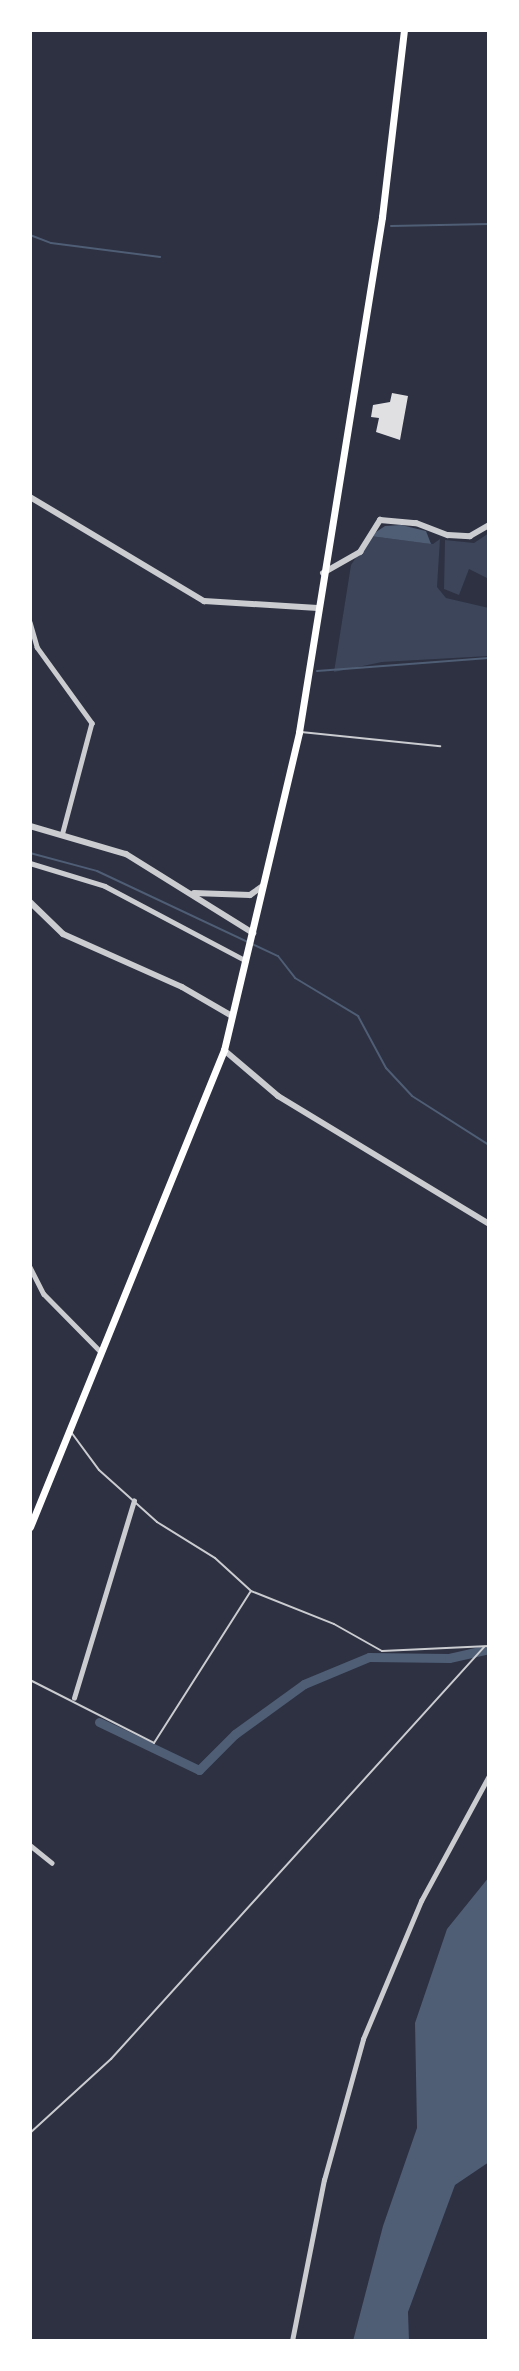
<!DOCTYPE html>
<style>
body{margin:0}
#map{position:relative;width:519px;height:2371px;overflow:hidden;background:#2d3142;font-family:"Roboto Serif",serif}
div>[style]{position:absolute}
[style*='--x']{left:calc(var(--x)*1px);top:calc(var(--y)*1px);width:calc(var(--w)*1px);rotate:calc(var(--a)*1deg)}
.green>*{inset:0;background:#3c4559}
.water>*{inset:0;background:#4f5d75}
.stream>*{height:2px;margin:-1px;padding:0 1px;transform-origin:1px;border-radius:1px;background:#4f5d75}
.canal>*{height:9px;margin:-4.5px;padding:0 4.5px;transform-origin:4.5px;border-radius:4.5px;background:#4f5d75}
.building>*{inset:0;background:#e0e0e3}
.service>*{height:2px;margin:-1px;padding:0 1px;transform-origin:1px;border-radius:1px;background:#caccd0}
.minor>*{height:4.5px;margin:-2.25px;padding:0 2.25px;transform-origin:2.25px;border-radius:2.25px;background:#caccd0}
.tertiary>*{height:6px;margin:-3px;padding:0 3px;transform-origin:3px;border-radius:3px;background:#caccd0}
.secondary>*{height:7px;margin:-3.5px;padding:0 3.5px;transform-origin:3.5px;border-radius:3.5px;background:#fff}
span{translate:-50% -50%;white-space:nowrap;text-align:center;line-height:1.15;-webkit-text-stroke:6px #fff;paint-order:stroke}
.frame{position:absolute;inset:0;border:32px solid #fff;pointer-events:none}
</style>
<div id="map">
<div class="green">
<i style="clip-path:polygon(489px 533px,489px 579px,469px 569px,459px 595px,444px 589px,445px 540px,474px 543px)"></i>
<i style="clip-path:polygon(370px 536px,433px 544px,440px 539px,437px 587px,446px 598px,489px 608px,489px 656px,382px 662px,334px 672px,351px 565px)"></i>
</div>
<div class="water">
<i style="clip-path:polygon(401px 525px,426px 531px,431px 544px,370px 536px,385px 526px)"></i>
<i style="clip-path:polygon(489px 1877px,489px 2162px,455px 2185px,408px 2312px,409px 2341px,353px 2341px,383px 2226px,417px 2128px,415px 2023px,447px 1929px)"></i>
</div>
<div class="stream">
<i style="--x:391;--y:226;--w:98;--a:-1.2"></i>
<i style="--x:30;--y:235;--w:22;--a:21"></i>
<i style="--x:51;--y:243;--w:110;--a:7.3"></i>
<i style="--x:317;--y:671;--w:172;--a:-4.3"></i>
<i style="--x:30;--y:853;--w:69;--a:15"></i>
<i style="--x:97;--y:871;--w:200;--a:25.2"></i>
<i style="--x:278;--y:956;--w:28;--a:52"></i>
<i style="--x:295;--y:978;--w:74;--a:31.1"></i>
<i style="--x:358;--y:1016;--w:59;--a:61.7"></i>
<i style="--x:386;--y:1068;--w:38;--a:47"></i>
<i style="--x:412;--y:1096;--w:91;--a:32.5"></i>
</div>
<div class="canal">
<i style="--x:99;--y:1722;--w:111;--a:25.6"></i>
<i style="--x:199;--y:1770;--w:51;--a:-45"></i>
<i style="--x:235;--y:1734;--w:85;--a:-35.9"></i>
<i style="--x:304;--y:1684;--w:70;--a:-22.6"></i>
<i style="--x:369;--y:1657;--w:80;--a:0.7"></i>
<i style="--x:449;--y:1658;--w:41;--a:-12.7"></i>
</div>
<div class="building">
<i style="clip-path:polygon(392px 393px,408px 396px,400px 440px,376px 432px,379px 418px,371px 417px,373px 405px,390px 402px)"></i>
</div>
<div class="service">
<i style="--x:301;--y:732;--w:140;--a:5.8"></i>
<i style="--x:71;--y:1432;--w:47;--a:53.6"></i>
<i style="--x:99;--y:1470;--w:78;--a:41.9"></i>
<i style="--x:157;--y:1522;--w:68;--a:31.8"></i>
<i style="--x:215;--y:1558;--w:49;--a:42.5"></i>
<i style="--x:251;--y:1591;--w:89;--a:21.7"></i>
<i style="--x:334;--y:1624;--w:55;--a:29.4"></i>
<i style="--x:382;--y:1651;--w:107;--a:-2.7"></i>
<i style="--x:30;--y:1680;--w:139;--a:26.9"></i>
<i style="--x:154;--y:1743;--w:180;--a:-57.5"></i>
<i style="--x:30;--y:2133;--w:110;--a:-42.4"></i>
<i style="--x:111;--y:2059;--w:556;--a:-47.84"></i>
</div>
<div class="minor">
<i style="--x:30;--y:622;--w:26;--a:74"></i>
<i style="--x:37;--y:647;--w:94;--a:54.1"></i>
<i style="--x:92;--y:723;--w:113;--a:104.9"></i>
<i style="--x:30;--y:863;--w:78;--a:17"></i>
<i style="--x:105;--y:886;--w:158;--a:27.9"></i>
<i style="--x:30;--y:1267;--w:30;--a:63"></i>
<i style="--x:44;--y:1294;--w:81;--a:45.5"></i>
<i style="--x:74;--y:1698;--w:206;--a:-73.1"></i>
<i style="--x:30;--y:1845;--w:28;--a:39"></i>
<i style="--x:292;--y:2341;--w:164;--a:-78.8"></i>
<i style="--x:324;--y:2180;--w:146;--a:-74.5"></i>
<i style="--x:363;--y:2039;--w:150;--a:-67.2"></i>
<i style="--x:421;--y:1901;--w:142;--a:-61.5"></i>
</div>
<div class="tertiary">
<i style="--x:30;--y:497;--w:203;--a:30.9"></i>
<i style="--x:204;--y:601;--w:114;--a:3.5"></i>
<i style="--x:323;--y:573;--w:43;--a:-29.6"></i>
<i style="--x:360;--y:552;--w:38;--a:-58"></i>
<i style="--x:380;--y:520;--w:36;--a:5"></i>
<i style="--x:416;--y:523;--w:34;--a:21"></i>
<i style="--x:448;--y:535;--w:22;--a:3"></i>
<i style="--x:470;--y:536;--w:22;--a:-30"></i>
<i style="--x:30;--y:826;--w:100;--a:16.3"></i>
<i style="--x:126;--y:854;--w:150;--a:31.9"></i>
<i style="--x:194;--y:893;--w:56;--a:2"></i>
<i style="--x:250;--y:895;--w:16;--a:-35"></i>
<i style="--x:30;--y:902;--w:46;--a:44.1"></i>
<i style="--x:63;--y:934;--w:130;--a:24"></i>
<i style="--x:182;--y:987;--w:58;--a:30.1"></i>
<i style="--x:224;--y:1050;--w:71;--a:40.4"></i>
<i style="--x:278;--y:1096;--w:247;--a:31.2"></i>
</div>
<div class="secondary">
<i style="--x:30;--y:1527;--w:515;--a:-67.87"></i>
<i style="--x:224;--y:1050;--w:327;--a:-76.7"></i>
<i style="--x:299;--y:732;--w:522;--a:-80.84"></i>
<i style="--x:382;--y:217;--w:188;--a:-83.3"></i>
</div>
<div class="frame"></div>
</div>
